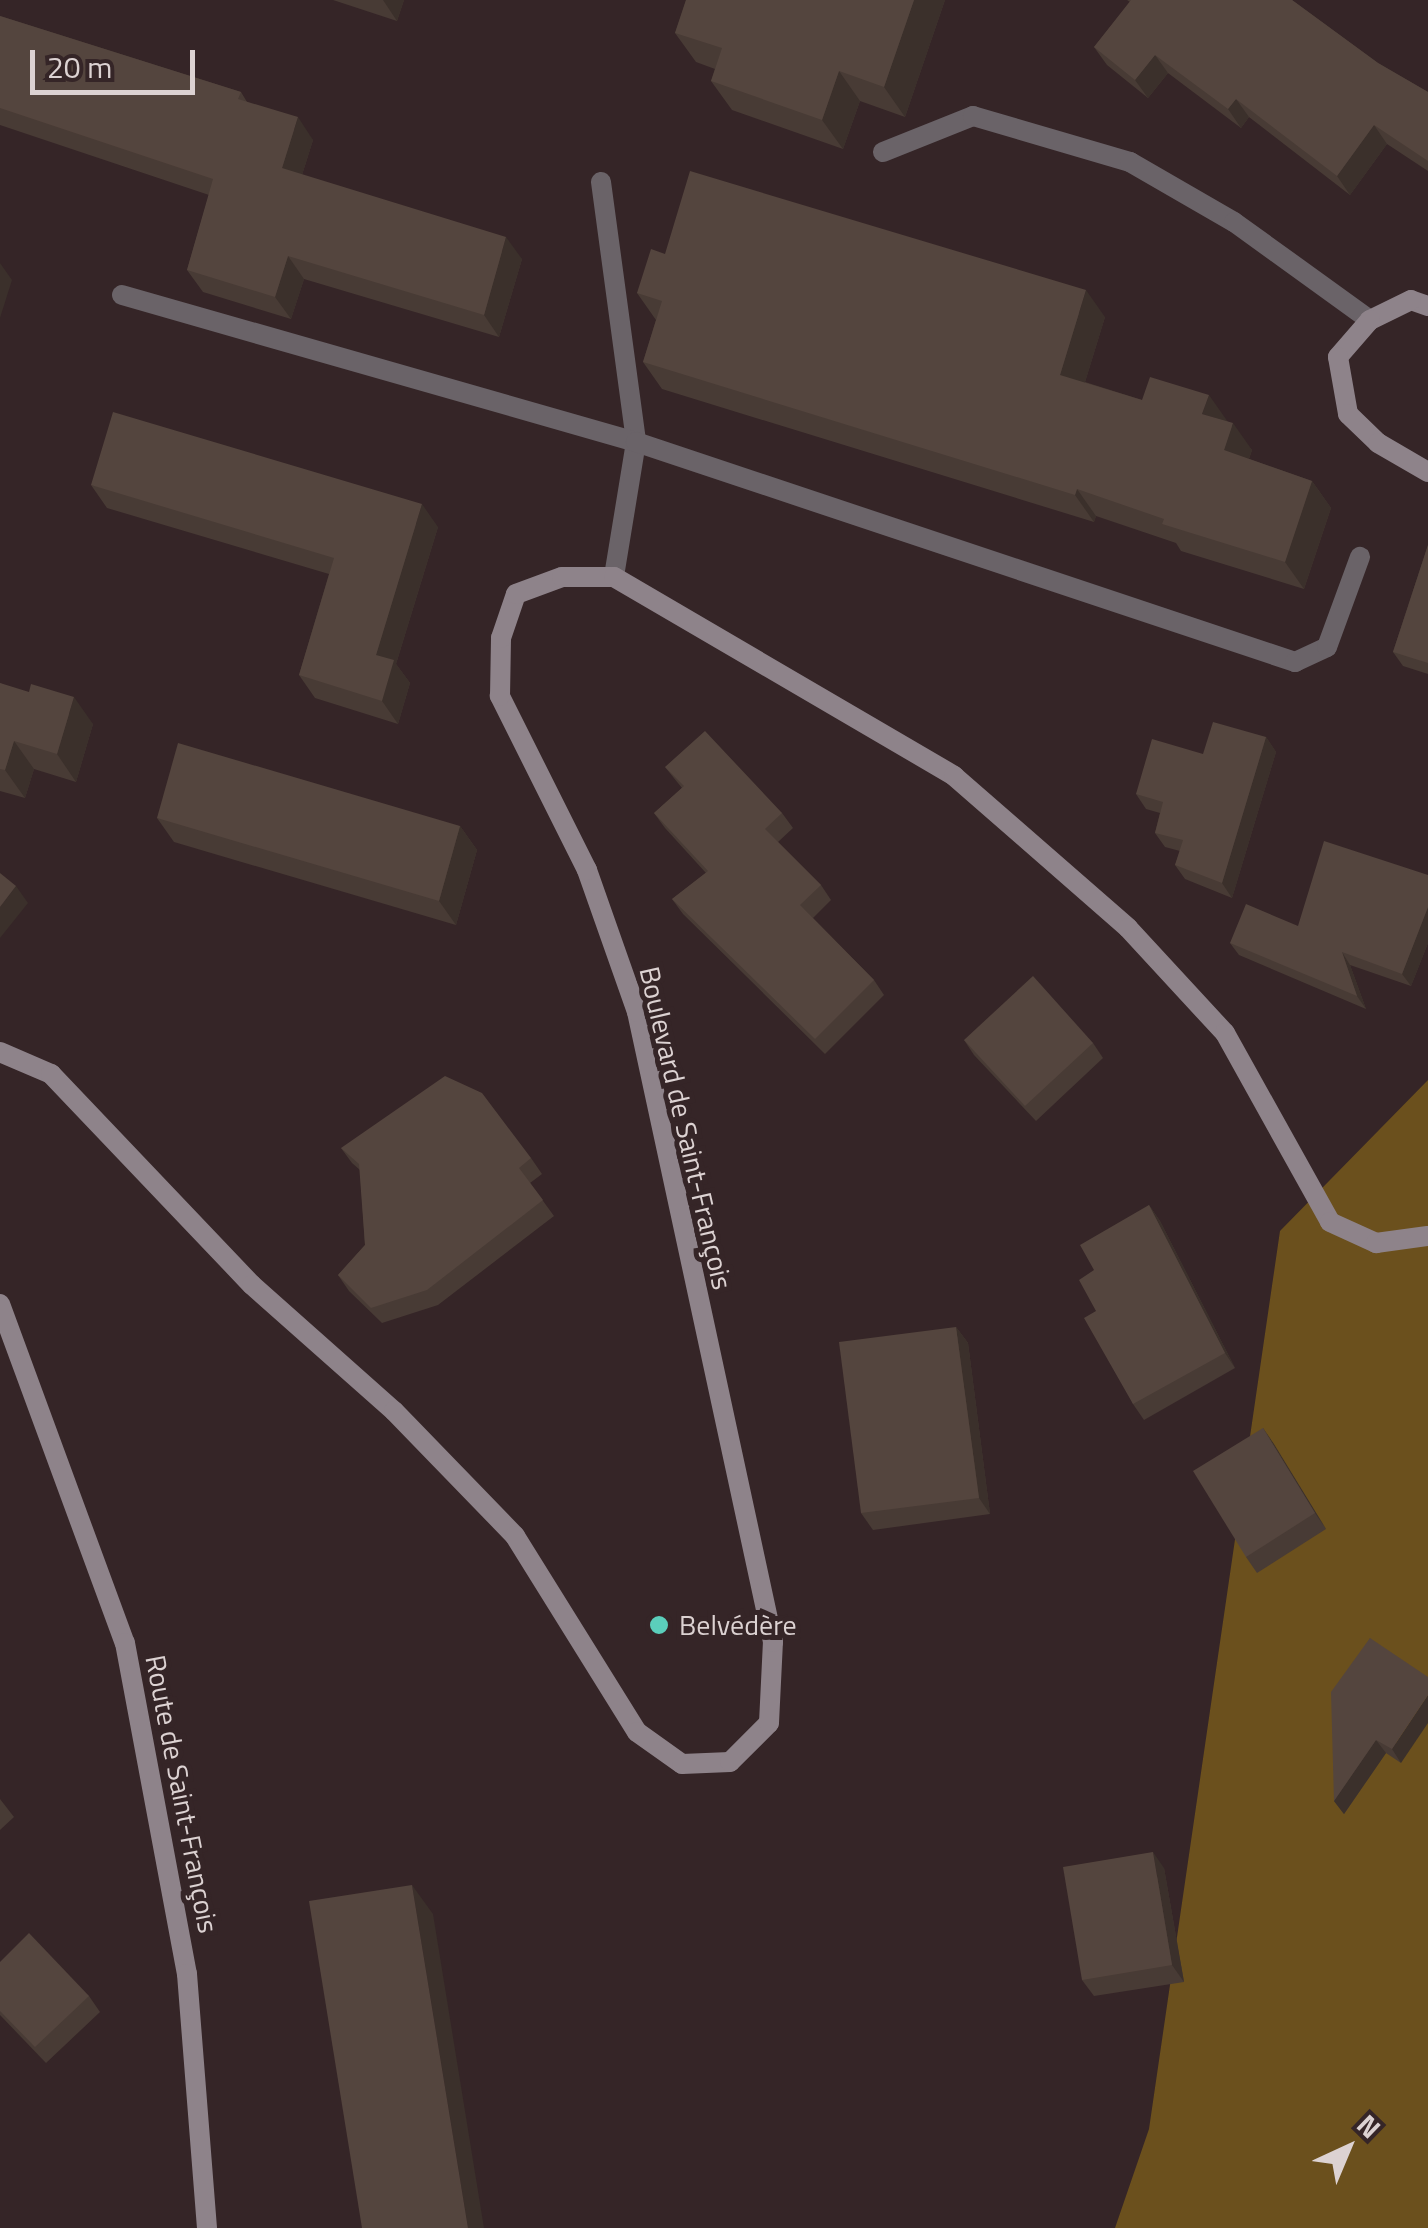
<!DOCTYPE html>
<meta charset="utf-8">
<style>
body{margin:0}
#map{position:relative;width:1428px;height:2228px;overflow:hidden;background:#352527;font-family:"Titillium Web",sans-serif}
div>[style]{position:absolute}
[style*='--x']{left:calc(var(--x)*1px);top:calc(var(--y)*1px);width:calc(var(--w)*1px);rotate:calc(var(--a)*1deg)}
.forest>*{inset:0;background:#6b501d}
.lane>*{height:20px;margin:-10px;padding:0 10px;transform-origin:10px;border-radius:10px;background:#6a6368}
.secondary>*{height:20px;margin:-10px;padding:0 10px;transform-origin:10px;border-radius:10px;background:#8e838a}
.wall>*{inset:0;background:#483b35}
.shaded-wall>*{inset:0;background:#3b302b}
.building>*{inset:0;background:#54453e}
.dots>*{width:28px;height:28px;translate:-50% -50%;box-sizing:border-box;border:5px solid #352527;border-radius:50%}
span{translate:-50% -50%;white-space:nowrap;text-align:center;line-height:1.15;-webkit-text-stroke:10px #352527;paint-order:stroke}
.street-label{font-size:28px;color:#dcd2d2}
.poi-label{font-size:28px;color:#dcd2d2}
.left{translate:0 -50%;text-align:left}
.north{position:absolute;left:1298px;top:2098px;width:100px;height:100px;-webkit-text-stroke:8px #352527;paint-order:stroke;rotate:44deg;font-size:28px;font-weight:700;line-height:40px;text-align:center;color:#dcd2d2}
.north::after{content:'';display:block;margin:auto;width:35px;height:45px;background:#dcd2d2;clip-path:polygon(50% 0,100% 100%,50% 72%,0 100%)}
.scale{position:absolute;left:30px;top:50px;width:165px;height:45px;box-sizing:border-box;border:5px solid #dcd2d2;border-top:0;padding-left:12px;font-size:30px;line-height:35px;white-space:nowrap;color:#dcd2d2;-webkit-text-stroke:8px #352527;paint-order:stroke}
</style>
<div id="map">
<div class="forest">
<i style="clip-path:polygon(1428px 1080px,1428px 2228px,1115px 2228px,1149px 2129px,1280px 1231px)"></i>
</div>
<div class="lane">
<i style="--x:883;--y:152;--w:97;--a:-21.8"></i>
<i style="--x:973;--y:116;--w:164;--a:16.3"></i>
<i style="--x:1130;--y:162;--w:120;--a:30"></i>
<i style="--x:1234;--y:222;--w:168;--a:35.8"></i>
<i style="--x:601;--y:182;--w:262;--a:82.3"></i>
<i style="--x:636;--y:442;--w:137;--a:99.3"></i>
<i style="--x:122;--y:295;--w:535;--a:15.96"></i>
<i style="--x:636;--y:442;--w:695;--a:18.46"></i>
<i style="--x:1295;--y:662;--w:35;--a:-25"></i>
<i style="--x:1327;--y:647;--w:96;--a:-69.9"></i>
</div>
<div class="secondary">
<i style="--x:1428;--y:306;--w:18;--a:-161"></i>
<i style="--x:1411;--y:300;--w:46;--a:154"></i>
<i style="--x:1370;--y:320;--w:49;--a:130.9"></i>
<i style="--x:1338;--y:357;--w:58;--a:80"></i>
<i style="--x:1348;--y:414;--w:42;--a:44"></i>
<i style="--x:1378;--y:443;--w:58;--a:30.1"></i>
<i style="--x:0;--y:1052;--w:56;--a:23.3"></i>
<i style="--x:51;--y:1074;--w:291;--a:46.4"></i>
<i style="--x:252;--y:1285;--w:190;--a:41.6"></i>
<i style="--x:394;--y:1411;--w:174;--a:45.9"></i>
<i style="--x:515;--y:1536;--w:231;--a:58.1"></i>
<i style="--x:637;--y:1732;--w:55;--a:35.4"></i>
<i style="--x:682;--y:1764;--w:48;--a:-2.4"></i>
<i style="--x:730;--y:1762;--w:55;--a:-45"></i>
<i style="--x:769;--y:1723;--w:81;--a:-87.2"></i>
<i style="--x:773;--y:1642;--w:645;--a:-102.18"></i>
<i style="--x:637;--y:1012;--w:151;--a:-109.4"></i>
<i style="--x:587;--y:870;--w:195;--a:-116.6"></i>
<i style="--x:500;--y:696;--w:58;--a:-89"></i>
<i style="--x:501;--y:638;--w:46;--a:-71.2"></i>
<i style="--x:516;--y:594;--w:49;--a:-20.3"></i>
<i style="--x:562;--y:577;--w:52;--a:0"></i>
<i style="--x:614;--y:577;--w:394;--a:30.3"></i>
<i style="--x:954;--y:776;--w:231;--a:41.1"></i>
<i style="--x:1128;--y:928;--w:143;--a:47.3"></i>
<i style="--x:1225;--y:1033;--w:216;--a:60.9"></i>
<i style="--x:1330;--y:1222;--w:51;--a:24.5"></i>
<i style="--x:1376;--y:1243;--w:52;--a:-7.7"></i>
<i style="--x:0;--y:1304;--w:361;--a:69.8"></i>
<i style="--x:125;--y:1643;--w:337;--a:79.4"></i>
<i style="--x:187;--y:1974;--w:255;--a:85.5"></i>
</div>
<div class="wall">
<i style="clip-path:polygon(333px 0,404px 0,397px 21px)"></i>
<i style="clip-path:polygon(686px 0,945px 0,905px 117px,860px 101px,843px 149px,732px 110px,711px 81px,715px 69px,696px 62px,675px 33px)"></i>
<i style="clip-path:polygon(1127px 0,1292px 0,1378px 63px,1428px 92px,1428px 171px,1387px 144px,1350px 195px,1249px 117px,1241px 128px,1168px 73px,1148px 98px,1107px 65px,1094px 47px,1130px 2px)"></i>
<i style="clip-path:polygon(0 16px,241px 92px,247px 102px,313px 140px,302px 175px,522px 259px,499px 337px,304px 279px,291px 319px,203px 292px,187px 270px,209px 195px,0 125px)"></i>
<i style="clip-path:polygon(665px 254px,1105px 317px,1085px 382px,1142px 400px,1227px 421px,1252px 450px,1249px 459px,1312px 481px,1331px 508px,1304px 589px,1181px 551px,1176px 543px,1096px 516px,1094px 522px,662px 389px,643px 362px,656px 320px,637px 293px)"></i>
<i style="clip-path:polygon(91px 485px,438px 527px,396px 664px,410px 683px,398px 724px,315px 698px,299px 675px,329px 574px,107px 508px)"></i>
<i style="clip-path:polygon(1428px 545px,1428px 674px,1403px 666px,1393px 652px)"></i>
<i style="clip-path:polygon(0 683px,93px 724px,76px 782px,34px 769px,25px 798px,0 791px)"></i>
<i style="clip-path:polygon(1266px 737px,1276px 752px,1232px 898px,1185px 879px,1175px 865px,1180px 851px,1165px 847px,1155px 833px,1160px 813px,1146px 809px,1136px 794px,1203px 754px)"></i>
<i style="clip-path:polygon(665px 767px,782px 813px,793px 828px,778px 842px,821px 885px,831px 900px,813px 918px,874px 980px,884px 995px,825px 1054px,683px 914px,672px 899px,706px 873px,665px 828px,654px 813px,682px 788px)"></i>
<i style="clip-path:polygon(157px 818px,460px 826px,477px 850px,456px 925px,174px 842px)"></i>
<i style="clip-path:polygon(1428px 875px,1428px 943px,1411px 986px,1350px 965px,1366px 1009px,1239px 955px,1230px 943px,1298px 926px)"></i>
<i style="clip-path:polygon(964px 1040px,1093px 1043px,1103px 1058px,1036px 1121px,974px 1055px)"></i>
<i style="clip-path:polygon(341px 1148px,531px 1158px,542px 1174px,530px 1183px,554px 1216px,438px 1305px,382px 1323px,349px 1291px,338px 1275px,365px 1245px,360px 1170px,352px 1163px)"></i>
<i style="clip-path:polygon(1149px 1205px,1160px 1221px,1235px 1368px,1144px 1420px,1133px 1404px,1096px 1311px,1094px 1270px)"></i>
<i style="clip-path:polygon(956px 1327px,968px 1343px,990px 1514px,873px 1530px,861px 1513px)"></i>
<i style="clip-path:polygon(1263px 1428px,1326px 1529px,1257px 1573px,1246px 1557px)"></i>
<i style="clip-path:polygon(1370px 1638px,1401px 1763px,1386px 1753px,1344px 1814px,1334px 1801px)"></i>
<i style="clip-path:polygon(0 1799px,14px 1817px,0 1830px)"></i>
<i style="clip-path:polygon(1164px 1868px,1184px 1982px,1094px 1996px,1082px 1980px)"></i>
<i style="clip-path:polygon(0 1962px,89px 1996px,100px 2012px,46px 2063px,0 2015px)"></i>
</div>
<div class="shaded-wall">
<i style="clip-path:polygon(383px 0,404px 0,397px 21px)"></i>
<i style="clip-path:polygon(914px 0,945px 0,905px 117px,884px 87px)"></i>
<i style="clip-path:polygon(1155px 55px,1168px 73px,1148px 98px,1135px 80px)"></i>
<i style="clip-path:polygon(839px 71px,860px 101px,843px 149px,822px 120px)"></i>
<i style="clip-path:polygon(1236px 99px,1249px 117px,1241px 128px,1228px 109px)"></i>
<i style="clip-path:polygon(298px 117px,313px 140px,297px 191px,282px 168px)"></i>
<i style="clip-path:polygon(1374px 125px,1387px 144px,1350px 195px,1337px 176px)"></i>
<i style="clip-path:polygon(506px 237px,522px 259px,499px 337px,484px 315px)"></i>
<i style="clip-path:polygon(288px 256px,304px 279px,291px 319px,275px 297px)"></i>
<i style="clip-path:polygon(0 263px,12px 280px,0 318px)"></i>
<i style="clip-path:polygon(1086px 290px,1105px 317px,1079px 402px,1060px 375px)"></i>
<i style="clip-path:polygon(1209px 395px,1228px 422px,1202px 414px)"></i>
<i style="clip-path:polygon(1233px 423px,1252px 450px,1243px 477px,1224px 450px)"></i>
<i style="clip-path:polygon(1312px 481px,1331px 508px,1304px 589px,1285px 562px)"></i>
<i style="clip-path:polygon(1077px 489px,1096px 516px,1094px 522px,1075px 495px)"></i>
<i style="clip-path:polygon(422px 504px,438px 527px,396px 664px,410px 683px,398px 724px,382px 701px,376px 655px)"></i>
<i style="clip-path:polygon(74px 697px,93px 724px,76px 782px,57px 754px)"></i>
<i style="clip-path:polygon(1266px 737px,1276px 752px,1232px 898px,1222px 883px)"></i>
<i style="clip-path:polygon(14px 741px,34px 769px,25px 798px,5px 770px)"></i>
<i style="clip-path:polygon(460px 826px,477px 850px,456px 925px,439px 901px)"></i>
<i style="clip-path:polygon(16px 886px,28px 903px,0 938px,0 907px)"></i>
<i style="clip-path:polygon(1428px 907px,1428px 943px,1411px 986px,1402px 974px)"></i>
<i style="clip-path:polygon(1342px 952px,1350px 965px,1366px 1009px,1357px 996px)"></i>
<i style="clip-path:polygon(1149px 1205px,1160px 1221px,1235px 1368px,1225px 1353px)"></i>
<i style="clip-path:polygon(956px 1327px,968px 1343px,990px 1514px,979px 1498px)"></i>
<i style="clip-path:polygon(1263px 1428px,1274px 1444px,1326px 1529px,1315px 1513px)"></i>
<i style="clip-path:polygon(1428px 1695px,1428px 1723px,1401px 1763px,1392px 1749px)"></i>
<i style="clip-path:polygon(1376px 1740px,1386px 1753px,1344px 1814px,1334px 1801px)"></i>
<i style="clip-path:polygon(1153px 1852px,1164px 1868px,1184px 1982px,1172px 1965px)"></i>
<i style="clip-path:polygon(412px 1885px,433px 1914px,484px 2228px,468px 2228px)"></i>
</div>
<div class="building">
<i style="clip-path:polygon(686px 0,914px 0,884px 87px,839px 71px,822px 120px,711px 81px,722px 48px,675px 33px)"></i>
<i style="clip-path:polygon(1131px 0,1292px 0,1378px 63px,1428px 92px,1428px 161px,1374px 125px,1337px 176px,1236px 99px,1228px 109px,1155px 55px,1135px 80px,1094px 47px)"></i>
<i style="clip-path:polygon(0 16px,241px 92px,238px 99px,298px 117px,282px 168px,506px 237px,484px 315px,288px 256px,275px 297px,187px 270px,213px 179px,0 108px)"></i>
<i style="clip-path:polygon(690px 171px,1086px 290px,1060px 375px,1142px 400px,1150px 377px,1209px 395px,1202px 414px,1233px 423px,1224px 450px,1312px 481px,1285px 562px,1162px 524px,1164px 519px,1077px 489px,1075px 495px,643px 362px,662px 301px,637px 293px,651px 249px,665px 254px)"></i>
<i style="clip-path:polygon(113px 412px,422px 504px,376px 655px,394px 660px,382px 701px,299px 675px,334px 558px,91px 485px)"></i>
<i style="clip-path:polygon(1428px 545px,1428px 663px,1393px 652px)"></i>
<i style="clip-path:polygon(0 683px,29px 692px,31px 684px,74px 697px,57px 754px,14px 741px,5px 770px,0 769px)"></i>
<i style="clip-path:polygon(1213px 722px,1266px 737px,1222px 883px,1175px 865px,1183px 840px,1155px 833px,1163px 802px,1136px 794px,1152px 739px,1203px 754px)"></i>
<i style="clip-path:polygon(705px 731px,782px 813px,765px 829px,821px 885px,800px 905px,874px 980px,815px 1039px,672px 899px,708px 871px,654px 813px,684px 786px,665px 767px)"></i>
<i style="clip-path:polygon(178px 743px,460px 826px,439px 901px,157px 818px)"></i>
<i style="clip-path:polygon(1324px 841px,1428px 875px,1428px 907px,1402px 974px,1342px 952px,1357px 996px,1230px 943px,1246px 904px,1298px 926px)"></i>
<i style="clip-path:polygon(0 873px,16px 886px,0 907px)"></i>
<i style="clip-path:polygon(1033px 976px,1093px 1043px,1025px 1106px,964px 1040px)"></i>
<i style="clip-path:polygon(445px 1076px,482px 1093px,531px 1158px,519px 1168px,543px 1200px,427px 1290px,371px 1308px,338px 1275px,365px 1245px,359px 1164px,341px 1148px)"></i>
<i style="clip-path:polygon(1149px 1205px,1225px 1353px,1133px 1404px,1084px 1318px,1096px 1311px,1079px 1280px,1094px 1270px,1080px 1245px)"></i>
<i style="clip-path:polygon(956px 1327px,979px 1498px,861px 1513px,839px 1342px)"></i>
<i style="clip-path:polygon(1263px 1428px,1315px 1513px,1246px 1557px,1193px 1471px)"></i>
<i style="clip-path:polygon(1370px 1638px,1428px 1677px,1428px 1695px,1392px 1749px,1376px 1740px,1334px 1801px,1331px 1692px)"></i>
<i style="clip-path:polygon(1153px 1852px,1172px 1965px,1082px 1980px,1063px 1867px)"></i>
<i style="clip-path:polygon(412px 1885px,468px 2228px,362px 2228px,309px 1901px)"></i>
<i style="clip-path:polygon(29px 1933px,89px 1996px,35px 2047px,0 2011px,0 1962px)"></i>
</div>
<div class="dots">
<i style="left:659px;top:1625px;background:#5bcebb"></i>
</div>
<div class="street-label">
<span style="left:686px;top:1128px;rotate:77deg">Boulevard de Saint-François</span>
<span style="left:182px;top:1794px;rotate:79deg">Route de Saint-François</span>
</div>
<div class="poi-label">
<span class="left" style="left:679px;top:1625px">Belvédère</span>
</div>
<div class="north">N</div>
<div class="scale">20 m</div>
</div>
